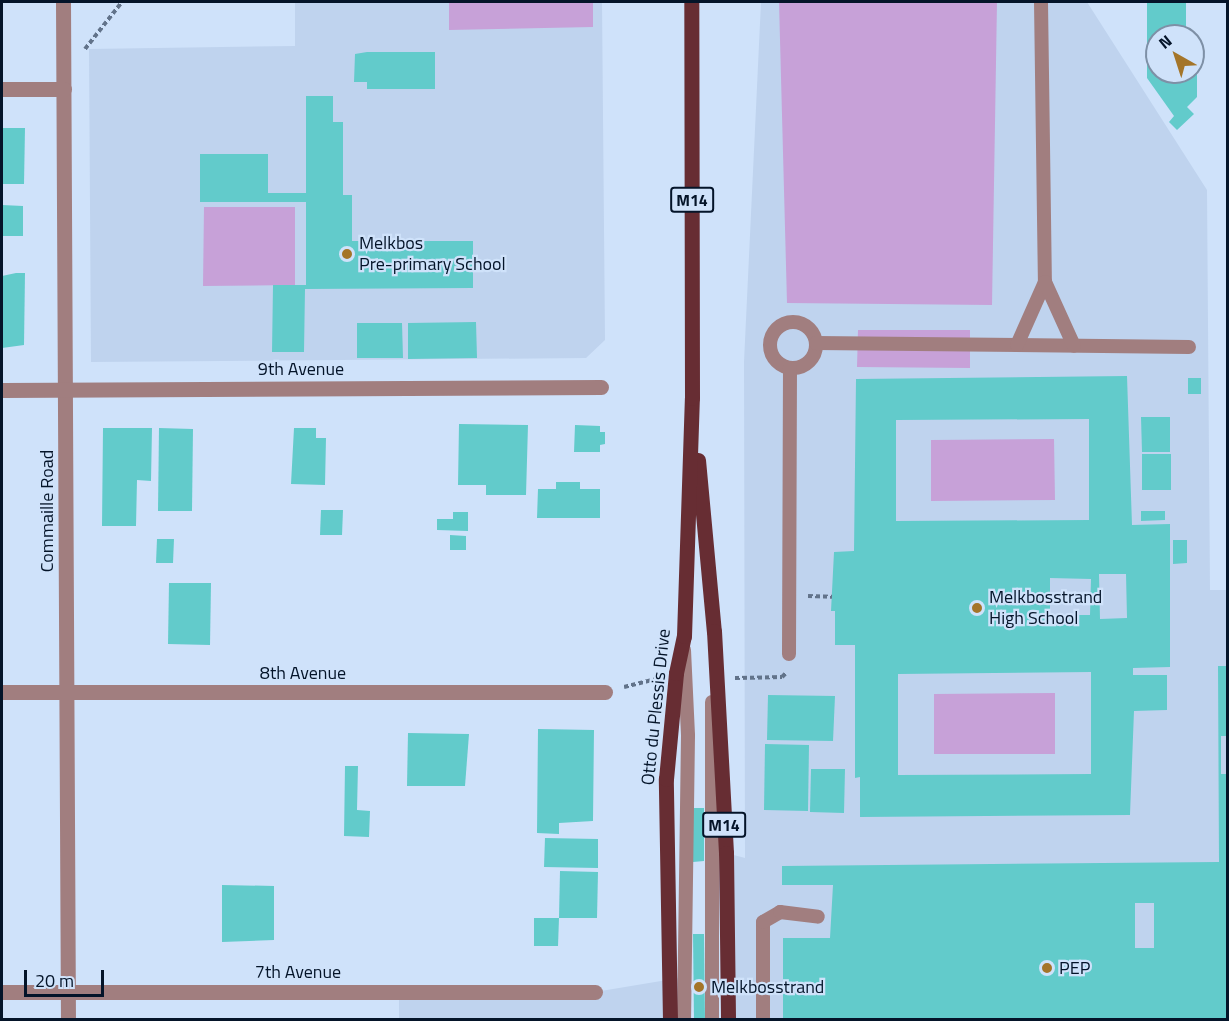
<!DOCTYPE html>
<style>
body{margin:0}
#map{position:relative;width:1229px;height:1021px;overflow:hidden;background:#cfe2fa;font-family:"Titillium Web",sans-serif}
div>[style]{position:absolute}
[style*='--x']{left:calc(var(--x)*1px);top:calc(var(--y)*1px);width:calc(var(--w)*1px);rotate:calc(var(--a)*1deg)}
.built>*{inset:0;background:#bfd3ee}
.green>*{inset:0;background:#c7a1d8}
.building>*{inset:0;background:#62cbcb}
.path>*{height:4px;margin-top:-2px;transform-origin:0;background:repeating-linear-gradient(90deg,#62738a 0 4.5px,transparent 0 7.5px)}
.service>*{height:14px;margin:-7px;padding:0 7px;transform-origin:7px;border-radius:7px;background:#a17e7f}
.service>.ring{margin:-7px;padding:0;box-sizing:content-box;background:none;border:14px solid #a17e7f;border-radius:50%}
.minor>*{height:15px;margin:-7.5px;padding:0 7.5px;transform-origin:7.5px;border-radius:7.5px;background:#a17e7f}
.primary>*{height:15px;margin:-7.5px;padding:0 7.5px;transform-origin:7.5px;border-radius:7.5px;background:#672d33}
.dots>*{width:16px;height:16px;translate:-50% -50%;box-sizing:border-box;border:3px solid #cfe2fa;border-radius:50%}
span{translate:-50% -50%;white-space:nowrap;text-align:center;line-height:1.15;-webkit-text-stroke:4.5px #cfe2fa;paint-order:stroke}
.shield-label span{padding:2px 4px;background:#cfe2fa;border:2px solid;border-radius:4px;-webkit-text-stroke-width:0}
.shield-label{font-size:16px;color:#041429;font-weight:700}
.poi-label{font-size:18px;color:#041429}
.left{translate:0 -50%;text-align:left}
.street-label{font-size:18px;color:#041429}
.frame{position:absolute;inset:0;border:3px solid #041429;pointer-events:none}
.north{position:absolute;left:1145px;top:24px;width:60px;height:60px;box-sizing:border-box;background:#cfe2fa;border:2px solid #7e90a6;border-radius:50%;rotate:321deg;font-size:16px;font-weight:700;line-height:24px;text-align:center;color:#041429}
.north::after{content:'';display:block;margin:auto;width:21px;height:27px;background:#a47529;clip-path:polygon(50% 0,100% 100%,50% 72%,0 100%)}
.scale{position:absolute;left:24px;top:970px;width:80px;height:27px;box-sizing:border-box;border:3px solid #041429;border-top:0;padding-left:8px;font-size:18px;line-height:21px;white-space:nowrap;color:#041429;-webkit-text-stroke:4px #cfe2fa;paint-order:stroke}
</style>
<div id="map">
<div class="built">
<i style="clip-path:polygon(295px 2px,602px 2px,605px 340px,586px 358px,91px 362px,89px 49px,295px 46px)"></i>
<i style="clip-path:polygon(761px 2px,1087px 2px,1207px 190px,1210px 590px,1228px 590px,1227px 1019px,726px 1020px,726px 853px,745px 858px,744px 362px)"></i>
<i style="clip-path:polygon(679px 978px,679px 1019px,399px 1020px,399px 991px,595px 992px)"></i>
</div>
<div class="green">
<i style="clip-path:polygon(449px 2px,593px 2px,593px 27px,449px 30px)"></i>
<i style="clip-path:polygon(779px 2px,997px 2px,992px 305px,787px 303px)"></i>
<i style="clip-path:polygon(204px 207px,295px 207px,295px 285px,203px 286px)"></i>
<i style="clip-path:polygon(858px 330px,970px 330px,970px 368px,857px 367px)"></i>
<i style="clip-path:polygon(1054px 439px,1055px 500px,931px 501px,931px 440px)"></i>
<i style="clip-path:polygon(1055px 693px,1055px 754px,934px 754px,934px 694px)"></i>
</div>
<div class="building">
<i style="clip-path:polygon(1147px 2px,1186px 2px,1186px 36px,1157px 36px,1157px 72px,1193px 72px,1193px 34px,1197px 34px,1197px 97px,1187px 107px,1194px 114px,1177px 130px,1169px 122px,1174px 116px,1147px 78px)"></i>
<i style="clip-path:polygon(367px 52px,435px 52px,435px 89px,367px 89px,367px 82px,354px 82px,355px 54px)"></i>
<i style="clip-path:polygon(306px 96px,333px 96px,333px 122px,343px 122px,343px 195px,352px 195px,352px 241px,473px 241px,473px 288px,305px 289px,304px 352px,272px 352px,273px 285px,306px 285px,306px 202px,200px 202px,200px 154px,268px 154px,268px 193px,306px 193px)"></i>
<i style="clip-path:polygon(2px 128px,25px 128px,24px 184px,2px 184px)"></i>
<i style="clip-path:polygon(2px 205px,23px 206px,23px 236px,2px 236px)"></i>
<i style="clip-path:polygon(16px 273px,25px 273px,24px 345px,2px 348px,2px 276px)"></i>
<i style="clip-path:polygon(476px 322px,477px 358px,408px 359px,408px 323px)"></i>
<i style="clip-path:polygon(357px 323px,402px 323px,403px 358px,357px 358px)"></i>
<i style="clip-path:polygon(evenodd,1127px 376px,1132px 525px,1170px 524px,1170px 667px,1133px 668px,1133px 675px,1167px 675px,1167px 710px,1134px 711px,1130px 815px,860px 817px,860px 777px,855px 778px,855px 645px,835px 645px,835px 611px,831px 611px,834px 552px,854px 551px,856px 379px,1127px 376px,1089px 419px,1089px 520px,896px 521px,896px 420px,1089px 419px,1127px 376px,1099px 574px,1126px 574px,1127px 618px,1100px 619px,1099px 574px,1127px 376px,1050px 578px,1091px 579px,1090px 615px,1050px 615px,1050px 578px,1127px 376px,1091px 672px,1091px 774px,898px 775px,898px 674px,1091px 672px)"></i>
<i style="clip-path:polygon(1188px 378px,1201px 378px,1201px 394px,1188px 394px)"></i>
<i style="clip-path:polygon(1141px 417px,1170px 417px,1170px 452px,1142px 452px)"></i>
<i style="clip-path:polygon(459px 424px,528px 425px,526px 495px,486px 495px,486px 485px,458px 485px)"></i>
<i style="clip-path:polygon(575px 425px,600px 426px,600px 432px,605px 432px,605px 444px,600px 445px,600px 452px,574px 452px)"></i>
<i style="clip-path:polygon(103px 428px,152px 428px,151px 481px,137px 480px,136px 526px,102px 526px)"></i>
<i style="clip-path:polygon(159px 428px,193px 429px,192px 511px,158px 511px)"></i>
<i style="clip-path:polygon(294px 428px,316px 428px,316px 438px,326px 438px,325px 485px,291px 484px)"></i>
<i style="clip-path:polygon(1142px 454px,1171px 454px,1171px 490px,1142px 490px)"></i>
<i style="clip-path:polygon(556px 482px,580px 482px,580px 489px,600px 489px,600px 518px,537px 518px,538px 489px,556px 489px)"></i>
<i style="clip-path:polygon(321px 510px,343px 510px,342px 535px,320px 535px)"></i>
<i style="clip-path:polygon(1141px 511px,1165px 511px,1165px 520px,1141px 521px)"></i>
<i style="clip-path:polygon(453px 512px,468px 512px,468px 531px,437px 530px,437px 519px,453px 519px)"></i>
<i style="clip-path:polygon(450px 535px,466px 536px,466px 550px,450px 550px)"></i>
<i style="clip-path:polygon(157px 539px,174px 539px,173px 563px,156px 563px)"></i>
<i style="clip-path:polygon(1173px 540px,1187px 540px,1187px 563px,1173px 564px)"></i>
<i style="clip-path:polygon(169px 583px,211px 583px,210px 645px,168px 644px)"></i>
<i style="clip-path:polygon(evenodd,1218px 666px,1228px 666px,1228px 736px,1221px 736px,1221px 774px,1228px 774px,1228px 1020px,783px 1020px,783px 938px,830px 938px,833px 885px,782px 885px,782px 866px,1219px 862px,1218px 666px,1135px 903px,1154px 903px,1154px 948px,1135px 948px,1135px 903px)"></i>
<i style="clip-path:polygon(768px 695px,835px 696px,833px 741px,767px 740px)"></i>
<i style="clip-path:polygon(538px 729px,594px 730px,593px 821px,559px 823px,559px 834px,537px 833px)"></i>
<i style="clip-path:polygon(408px 733px,469px 734px,465px 786px,407px 786px)"></i>
<i style="clip-path:polygon(765px 744px,809px 745px,808px 811px,764px 810px)"></i>
<i style="clip-path:polygon(345px 766px,358px 766px,357px 810px,370px 811px,369px 837px,344px 836px)"></i>
<i style="clip-path:polygon(811px 769px,845px 769px,844px 813px,810px 812px)"></i>
<i style="clip-path:polygon(693px 808px,704px 808px,704px 861px,693px 862px)"></i>
<i style="clip-path:polygon(545px 838px,598px 839px,598px 868px,544px 867px)"></i>
<i style="clip-path:polygon(560px 871px,598px 872px,597px 918px,559px 918px)"></i>
<i style="clip-path:polygon(222px 885px,274px 886px,274px 940px,222px 942px)"></i>
<i style="clip-path:polygon(534px 918px,559px 918px,558px 946px,534px 946px)"></i>
<i style="clip-path:polygon(693px 934px,704px 934px,705px 1020px,694px 1020px)"></i>
</div>
<div class="path">
<i style="--x:85;--y:49;--w:60;--a:-51.8"></i>
<i style="--x:808;--y:596;--w:24;--a:2"></i>
<i style="--x:735;--y:678;--w:47;--a:-1.2"></i>
<i style="--x:782;--y:677;--w:6;--a:-45"></i>
<i style="--x:624;--y:687;--w:32;--a:-14"></i>
</div>
<div class="service">
<i style="--x:1041;--y:2;--w:280;--a:89.2"></i>
<i class="ring" style="left:770px;top:322px;width:32px;height:32px"></i>
<i style="--x:816;--y:343;--w:373;--a:0.6"></i>
<i style="--x:1017;--y:345;--w:69;--a:-66"></i>
<i style="--x:1045;--y:282;--w:70;--a:65.6"></i>
<i style="--x:684;--y:650;--w:86;--a:87.3"></i>
<i style="--x:688;--y:736;--w:284;--a:90.8"></i>
<i style="--x:789;--y:654;--w:286;--a:-89.8"></i>
<i style="--x:712;--y:702;--w:318;--a:90"></i>
<i style="--x:763;--y:1020;--w:98;--a:-90"></i>
<i style="--x:763;--y:922;--w:20;--a:-30"></i>
<i style="--x:780;--y:912;--w:38;--a:7"></i>
</div>
<div class="minor">
<i style="--x:63;--y:2;--w:1018;--a:89.72"></i>
<i style="--x:2;--y:89;--w:62;--a:0"></i>
<i style="--x:2;--y:390;--w:599;--a:-0.29"></i>
<i style="--x:2;--y:692;--w:603;--a:0"></i>
<i style="--x:2;--y:992;--w:593;--a:0"></i>
</div>
<div class="primary">
<i style="--x:698;--y:460;--w:172;--a:84.7"></i>
<i style="--x:714;--y:631;--w:222;--a:86.9"></i>
<i style="--x:726;--y:853;--w:167;--a:89.3"></i>
<i style="--x:670;--y:1020;--w:241;--a:-91"></i>
<i style="--x:666;--y:779;--w:106;--a:-84.6"></i>
<i style="--x:676;--y:673;--w:38;--a:-78"></i>
<i style="--x:684;--y:636;--w:238;--a:-88.1"></i>
<i style="--x:692;--y:398;--w:396;--a:-90.1"></i>
</div>
<div class="dots">
<i style="left:347px;top:254px;background:#a47529"></i>
<i style="left:977px;top:608px;background:#a47529"></i>
<i style="left:1047px;top:968px;background:#a47529"></i>
<i style="left:699px;top:987px;background:#a47529"></i>
</div>
<div class="shield-label">
<span style="left:692px;top:200px">M14</span>
<span style="left:724px;top:825px">M14</span>
</div>
<div class="poi-label">
<span class="left" style="left:359px;top:254px">Melkbos<br>Pre-primary School</span>
<span class="left" style="left:989px;top:608px">Melkbosstrand<br>High School</span>
<span class="left" style="left:1059px;top:968px">PEP</span>
<span class="left" style="left:711px;top:987px">Melkbosstrand</span>
</div>
<div class="street-label">
<span style="left:301px;top:369px">9th Avenue</span>
<span style="left:47px;top:511px;rotate:-90deg">Commaille Road</span>
<span style="left:303px;top:673px">8th Avenue</span>
<span style="left:656px;top:707px;rotate:-84deg">Otto du Plessis Drive</span>
<span style="left:298px;top:972px">7th Avenue</span>
</div>
<div class="frame"></div>
<div class="north">N</div>
<div class="scale">20 m</div>
</div>
